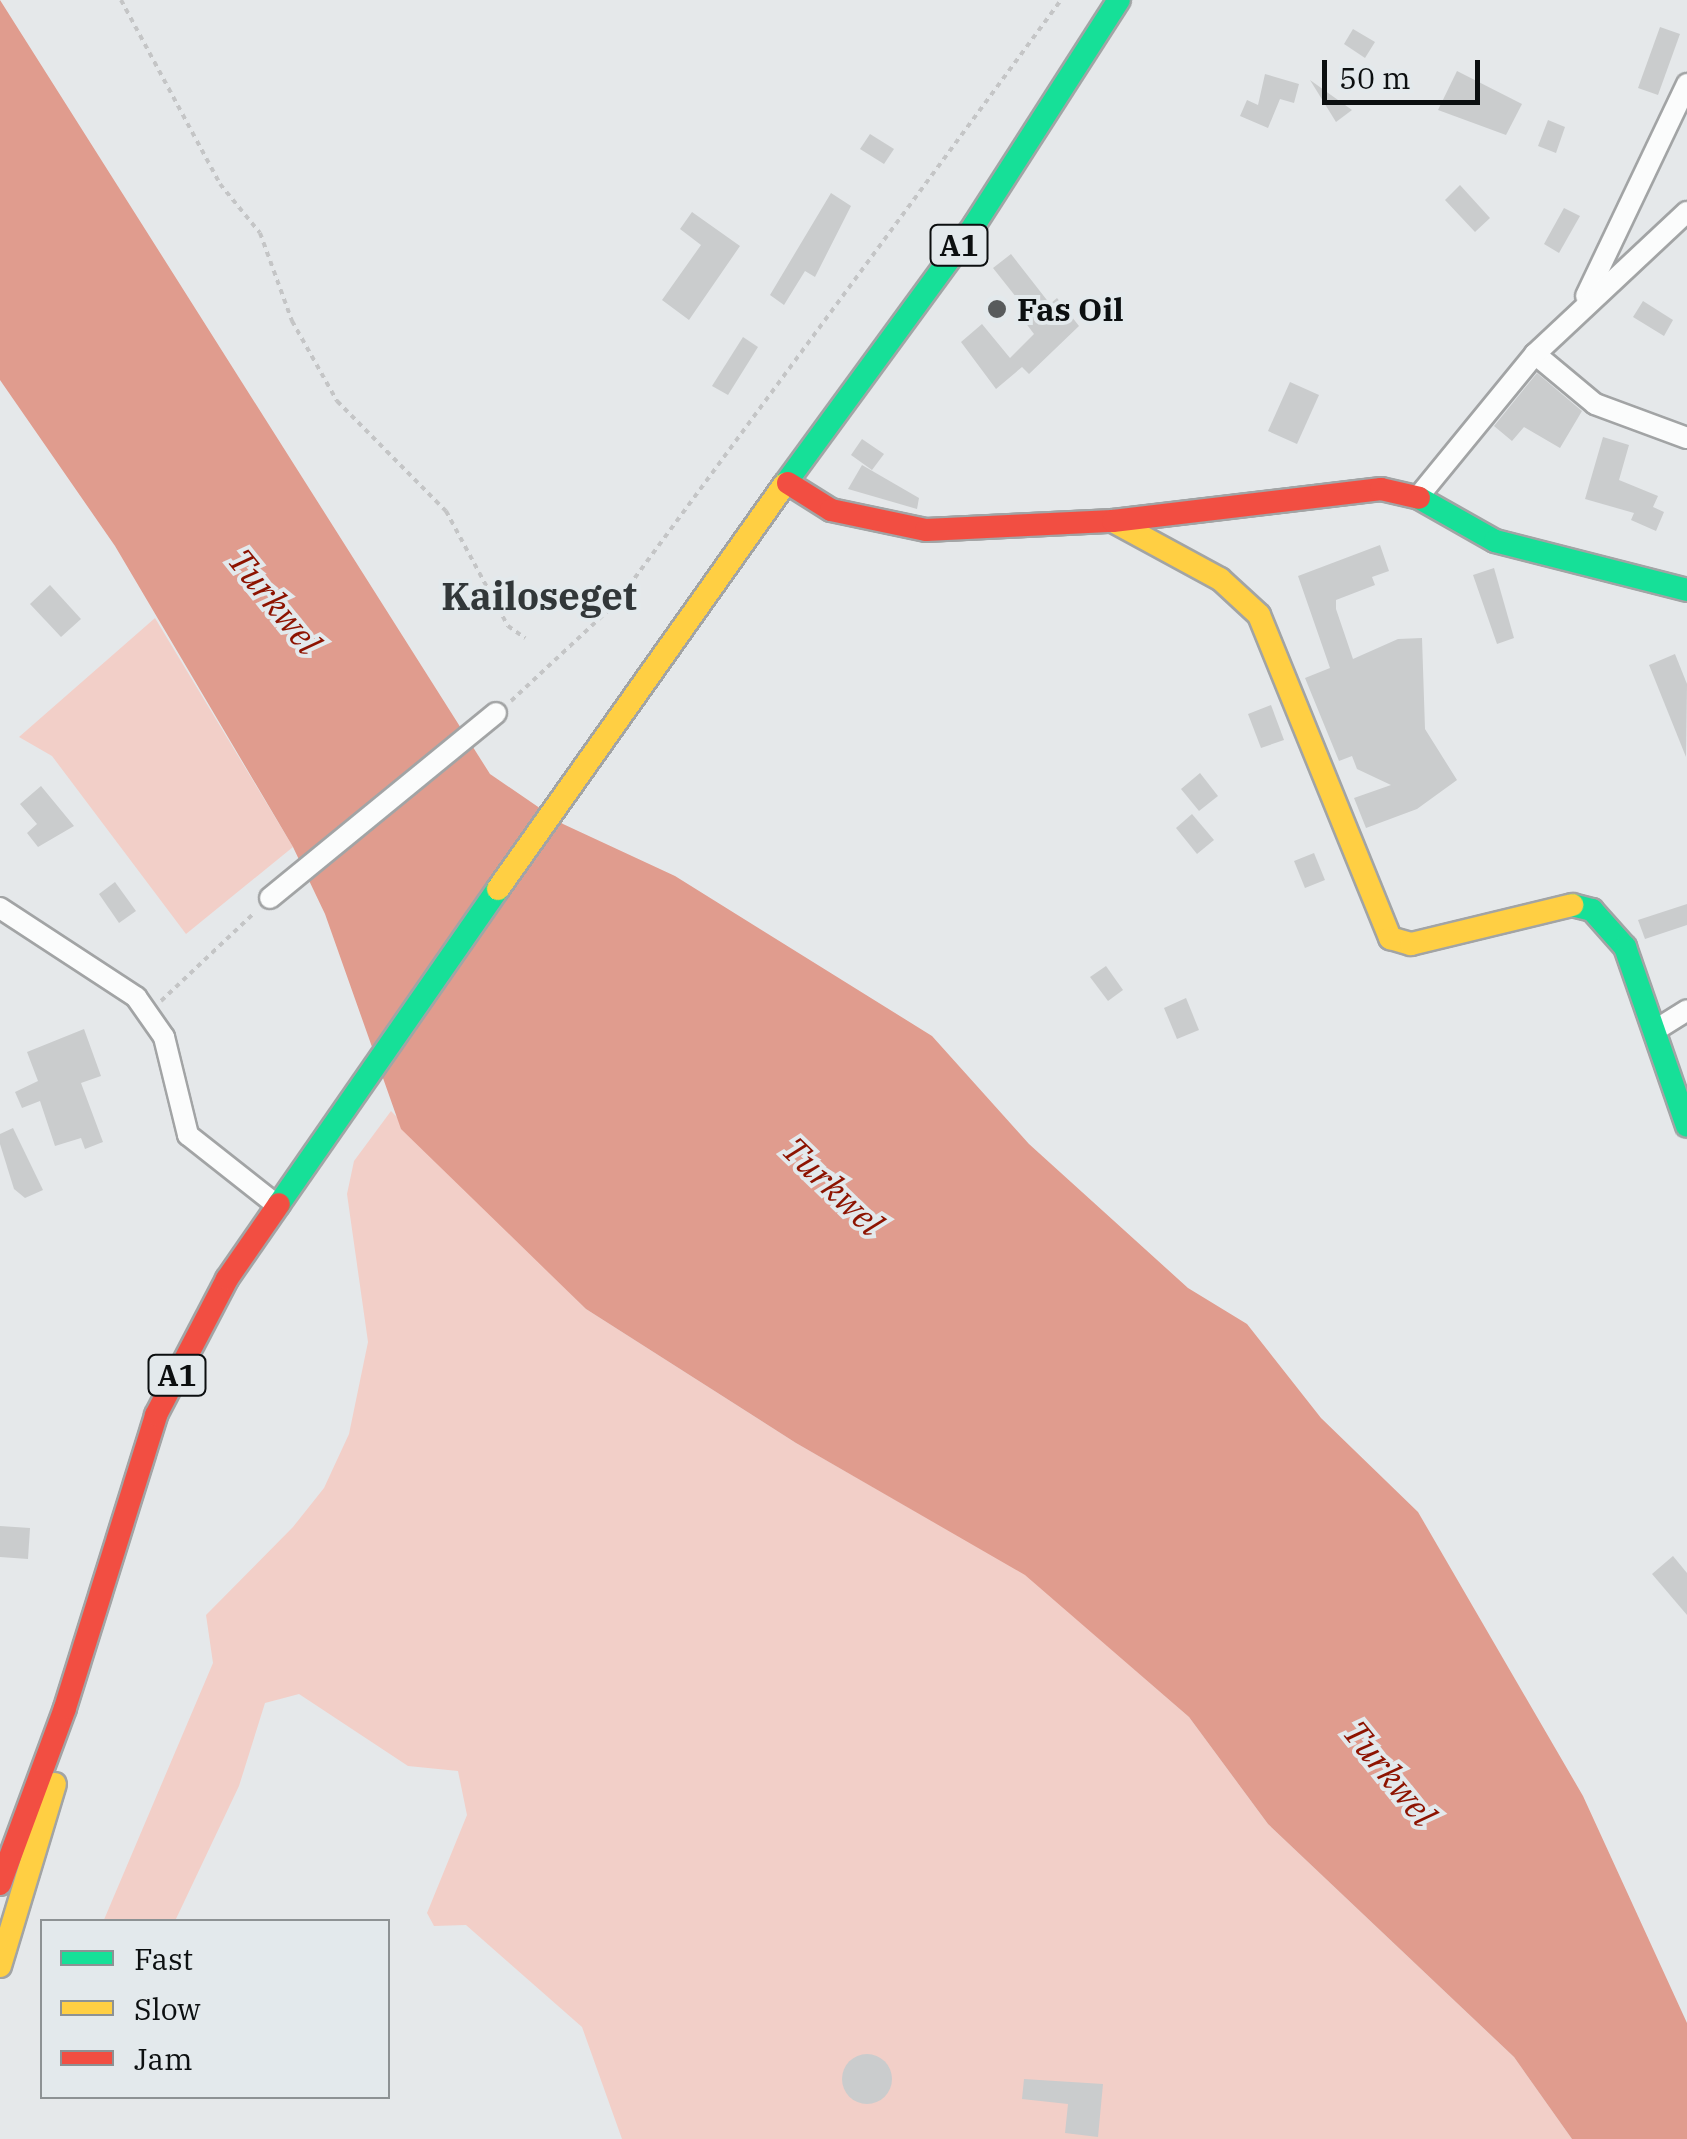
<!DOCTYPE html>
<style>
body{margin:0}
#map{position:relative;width:1687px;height:2139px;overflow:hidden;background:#e5e8ea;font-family:"IBM Plex Serif",serif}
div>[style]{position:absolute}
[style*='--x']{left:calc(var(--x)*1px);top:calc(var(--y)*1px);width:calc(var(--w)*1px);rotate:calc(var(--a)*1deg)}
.green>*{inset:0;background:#f2cfc8}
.water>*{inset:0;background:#e09c8e}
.building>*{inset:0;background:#cacccd}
.round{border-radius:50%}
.path>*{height:4px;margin-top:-2px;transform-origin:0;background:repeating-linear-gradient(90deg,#c4c5c6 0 5px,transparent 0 10px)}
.roads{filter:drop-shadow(2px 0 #a2a4a5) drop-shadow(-2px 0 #a2a4a5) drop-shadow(0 2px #a2a4a5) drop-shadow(0 -2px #a2a4a5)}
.street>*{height:20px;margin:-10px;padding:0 10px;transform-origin:10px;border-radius:10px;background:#fbfcfc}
.fast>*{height:22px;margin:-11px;padding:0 11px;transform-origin:11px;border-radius:11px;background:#16e098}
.slow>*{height:22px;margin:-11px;padding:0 11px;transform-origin:11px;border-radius:11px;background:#ffcf43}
.jam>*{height:22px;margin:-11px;padding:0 11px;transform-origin:11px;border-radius:11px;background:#f24e42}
.dots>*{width:28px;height:28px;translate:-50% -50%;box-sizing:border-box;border:5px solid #e3e9ec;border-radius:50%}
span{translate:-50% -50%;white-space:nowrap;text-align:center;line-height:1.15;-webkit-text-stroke:8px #e3e9ec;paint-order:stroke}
.shield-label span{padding:2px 8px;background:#e3e9ec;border:2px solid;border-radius:8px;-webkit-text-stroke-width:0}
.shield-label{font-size:30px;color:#0c0f10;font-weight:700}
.poi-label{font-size:32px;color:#0c0f10;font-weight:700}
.left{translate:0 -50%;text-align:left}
.water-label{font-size:35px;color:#8d1300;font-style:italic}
.quarter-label{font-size:38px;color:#323739;font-weight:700}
.legend{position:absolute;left:40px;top:1919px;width:350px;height:180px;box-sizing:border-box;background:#e3e9ec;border:2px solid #8d9294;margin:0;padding:12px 18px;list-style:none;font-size:30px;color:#0c0f10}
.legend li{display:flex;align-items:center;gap:20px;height:50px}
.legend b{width:50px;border:2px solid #8d9294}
.scale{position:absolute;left:1322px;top:60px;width:158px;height:45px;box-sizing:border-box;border:5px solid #0c0f10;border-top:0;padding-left:12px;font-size:30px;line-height:35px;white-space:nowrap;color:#0c0f10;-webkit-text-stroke:8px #e3e9ec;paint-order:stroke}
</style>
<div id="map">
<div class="green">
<i style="clip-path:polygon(155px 618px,293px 847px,186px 934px,52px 756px,19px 737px)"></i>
<i style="clip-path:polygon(391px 1111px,586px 1309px,796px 1443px,1025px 1574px,1189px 1717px,1268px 1824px,1514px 2057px,1572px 2139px,622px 2139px,582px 2027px,466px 1925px,434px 1926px,427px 1913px,467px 1815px,458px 1771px,408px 1766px,299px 1694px,265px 1703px,239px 1786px,175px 1921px,103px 1922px,213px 1663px,206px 1615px,293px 1527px,324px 1488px,349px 1434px,368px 1342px,347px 1194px,354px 1161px)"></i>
</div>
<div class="water">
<i style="clip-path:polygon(0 0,490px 774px,563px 824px,675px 876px,932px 1036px,1029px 1144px,1188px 1288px,1247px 1324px,1321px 1418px,1418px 1512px,1583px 1796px,1687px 2023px,1687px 2139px,1572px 2139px,1514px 2057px,1268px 1824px,1189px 1717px,1025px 1575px,796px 1443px,586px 1309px,401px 1129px,325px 914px,293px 847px,115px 546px,0 380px)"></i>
</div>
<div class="building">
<i style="clip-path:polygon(1660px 27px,1680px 34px,1658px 95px,1638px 88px)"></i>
<i style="clip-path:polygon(1353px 29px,1375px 42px,1365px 58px,1344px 44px)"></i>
<i style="clip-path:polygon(1457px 71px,1522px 104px,1506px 135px,1438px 110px)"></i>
<i style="clip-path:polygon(1265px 74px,1299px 84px,1294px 103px,1280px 99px,1268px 128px,1240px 116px,1247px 100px,1258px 105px)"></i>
<i style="clip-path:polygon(1310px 80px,1352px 110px,1336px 122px)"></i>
<i style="clip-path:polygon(1548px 120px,1565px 127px,1556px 153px,1538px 146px)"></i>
<i style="clip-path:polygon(870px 134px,894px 149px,884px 164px,860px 149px)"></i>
<i style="clip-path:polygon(1460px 185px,1490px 218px,1475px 232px,1445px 200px)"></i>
<i style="clip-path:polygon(831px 193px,851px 206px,815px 277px,805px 271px,784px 305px,770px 295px)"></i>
<i style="clip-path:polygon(1564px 208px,1580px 216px,1559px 253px,1544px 244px)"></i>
<i style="clip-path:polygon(692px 212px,740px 246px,689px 320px,662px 300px,701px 245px,680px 229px)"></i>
<i style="clip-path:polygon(1011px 254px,1050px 304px,1057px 298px,1079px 326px,1029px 374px,1022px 367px,996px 389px,961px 342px,982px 324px,1010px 358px,1034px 334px,1025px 322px,1032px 317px,993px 268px)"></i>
<i style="clip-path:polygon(1643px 301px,1673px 320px,1664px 336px,1633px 317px)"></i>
<i style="clip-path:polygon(743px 337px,758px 347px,728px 395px,712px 386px)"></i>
<i style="clip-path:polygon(1537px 373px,1582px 411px,1560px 448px,1524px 427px,1512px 441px,1494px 426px)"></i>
<i style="clip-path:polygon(1290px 382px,1319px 395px,1297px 444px,1268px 431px)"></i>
<i style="clip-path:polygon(1603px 437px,1629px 445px,1619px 480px,1658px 496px,1653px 507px,1664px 512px,1656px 531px,1631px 520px,1634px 513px,1585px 499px)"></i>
<i style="clip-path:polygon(862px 439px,884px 454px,872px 470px,851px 455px)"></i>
<i style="clip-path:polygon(862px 465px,919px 498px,917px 509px,848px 489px)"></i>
<i style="clip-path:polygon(1380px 545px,1389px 571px,1372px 577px,1375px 585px,1336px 600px,1336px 609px,1353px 659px,1398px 639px,1422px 638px,1425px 729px,1457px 780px,1417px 809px,1366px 828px,1354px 798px,1391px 785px,1357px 769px,1352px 756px,1339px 761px,1305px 678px,1330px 668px,1298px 576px)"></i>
<i style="clip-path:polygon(1494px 568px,1514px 638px,1497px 644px,1473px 575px)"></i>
<i style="clip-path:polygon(50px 585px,81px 619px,61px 637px,30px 604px)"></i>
<i style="clip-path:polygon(1675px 654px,1687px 684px,1686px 757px,1649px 665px)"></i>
<i style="clip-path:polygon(1271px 705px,1284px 740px,1261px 748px,1248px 714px)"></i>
<i style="clip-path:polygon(1200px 773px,1218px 796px,1199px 811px,1181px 789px)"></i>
<i style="clip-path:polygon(41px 786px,74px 826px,38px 847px,27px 833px,37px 824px,20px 804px)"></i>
<i style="clip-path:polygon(1192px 814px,1214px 840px,1197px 854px,1176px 828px)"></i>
<i style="clip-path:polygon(1314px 853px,1325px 880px,1305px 888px,1294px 861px)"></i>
<i style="clip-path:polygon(115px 882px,136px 911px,119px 923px,99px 894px)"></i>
<i style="clip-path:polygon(1687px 904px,1687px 925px,1645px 939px,1638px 920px)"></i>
<i style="clip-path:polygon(1106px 966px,1123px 990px,1108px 1001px,1090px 977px)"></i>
<i style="clip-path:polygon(1186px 998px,1199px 1030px,1177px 1039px,1164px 1008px)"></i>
<i style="clip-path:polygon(84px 1029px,101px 1076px,81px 1083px,103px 1142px,85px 1149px,81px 1138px,55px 1146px,40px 1101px,22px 1108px,15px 1092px,38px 1081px,27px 1052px)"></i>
<i style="clip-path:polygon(13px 1128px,43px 1190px,25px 1198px,14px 1189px,0 1144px,0 1134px)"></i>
<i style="clip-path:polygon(0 1526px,30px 1528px,28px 1559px,0 1557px)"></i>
<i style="clip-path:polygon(1673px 1556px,1687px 1573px,1687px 1615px,1652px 1574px)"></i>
<i class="round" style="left:842px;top:2054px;width:50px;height:50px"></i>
<i style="clip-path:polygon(1024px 2079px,1103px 2084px,1098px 2137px,1065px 2133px,1068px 2104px,1022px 2099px)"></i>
</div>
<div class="path">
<i style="--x:121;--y:0;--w:209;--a:61.7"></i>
<i style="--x:220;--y:184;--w:63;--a:50.8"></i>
<i style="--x:260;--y:233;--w:94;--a:70"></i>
<i style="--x:292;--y:321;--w:92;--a:60.6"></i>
<i style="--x:337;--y:401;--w:155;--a:45.3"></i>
<i style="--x:446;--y:511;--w:131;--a:61.7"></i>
<i style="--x:508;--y:626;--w:21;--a:35"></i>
<i style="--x:511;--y:701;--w:145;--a:-43"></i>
<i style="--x:617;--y:602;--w:748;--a:-53.59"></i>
<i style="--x:161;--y:1001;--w:129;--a:-43.4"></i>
</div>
<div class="roads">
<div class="street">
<i style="--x:1586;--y:296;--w:235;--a:-64.5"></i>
<i style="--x:1535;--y:354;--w:78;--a:39.8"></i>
<i style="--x:1595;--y:404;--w:98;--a:20.3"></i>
<i style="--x:1418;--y:497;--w:185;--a:-50.7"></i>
<i style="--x:1535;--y:354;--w:208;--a:-43.1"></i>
<i style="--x:270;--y:898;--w:292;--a:-39.3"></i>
<i style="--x:0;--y:908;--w:163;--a:33.2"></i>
<i style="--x:136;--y:997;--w:49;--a:55"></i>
<i style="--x:164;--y:1037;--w:101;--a:76.2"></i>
<i style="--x:188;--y:1135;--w:115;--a:38.3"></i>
<i style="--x:1654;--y:1031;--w:39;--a:-32"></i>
</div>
<div class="fast">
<i style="--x:785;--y:484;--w:322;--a:-53.8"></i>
<i style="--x:975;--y:224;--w:266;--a:-57.3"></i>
<i style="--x:1419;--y:498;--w:87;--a:29.5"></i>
<i style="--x:1495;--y:541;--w:198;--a:14.3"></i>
<i style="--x:1572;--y:905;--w:21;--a:14"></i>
<i style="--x:1592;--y:910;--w:50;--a:48.3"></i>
<i style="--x:1625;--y:947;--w:189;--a:70.9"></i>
<i style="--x:279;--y:1204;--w:384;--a:-55.2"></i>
</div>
<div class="slow">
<i style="--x:1113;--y:521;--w:122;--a:28.5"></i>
<i style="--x:1220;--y:579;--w:53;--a:42.7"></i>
<i style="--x:1259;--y:615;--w:349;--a:67.9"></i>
<i style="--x:1390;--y:938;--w:22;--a:16"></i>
<i style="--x:1411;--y:944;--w:166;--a:-13.6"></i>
<i style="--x:498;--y:889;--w:496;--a:-54.7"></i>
<i style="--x:0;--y:1966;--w:190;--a:-73.2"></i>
</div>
<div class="jam">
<i style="--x:788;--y:483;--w:51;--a:32.1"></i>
<i style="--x:831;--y:510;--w:97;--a:11.9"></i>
<i style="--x:926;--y:530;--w:187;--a:-2.8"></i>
<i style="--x:1113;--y:521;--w:270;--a:-6.8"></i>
<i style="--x:1381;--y:489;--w:39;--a:13"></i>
<i style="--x:0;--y:1884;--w:188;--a:-69.7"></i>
<i style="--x:65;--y:1708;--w:307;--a:-72.7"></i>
<i style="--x:156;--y:1415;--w:153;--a:-62.4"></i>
<i style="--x:227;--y:1279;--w:91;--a:-55.3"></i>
</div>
</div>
<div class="dots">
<i style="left:997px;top:309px;background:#585b5c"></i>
</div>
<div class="shield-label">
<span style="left:959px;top:245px">A1</span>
<span style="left:177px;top:1375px">A1</span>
</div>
<div class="poi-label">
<span class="left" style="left:1017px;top:309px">Fas Oil</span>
</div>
<div class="water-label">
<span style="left:275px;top:601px;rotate:51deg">Turkwel</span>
<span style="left:833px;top:1186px;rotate:44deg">Turkwel</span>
<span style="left:1390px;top:1773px;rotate:51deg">Turkwel</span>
</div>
<div class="quarter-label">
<span style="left:539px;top:596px">Kailoseget</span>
</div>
<ul class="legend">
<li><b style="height:12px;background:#16e098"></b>Fast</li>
<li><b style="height:12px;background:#ffcf43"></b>Slow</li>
<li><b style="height:12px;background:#f24e42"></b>Jam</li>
</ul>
<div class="scale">50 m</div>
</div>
